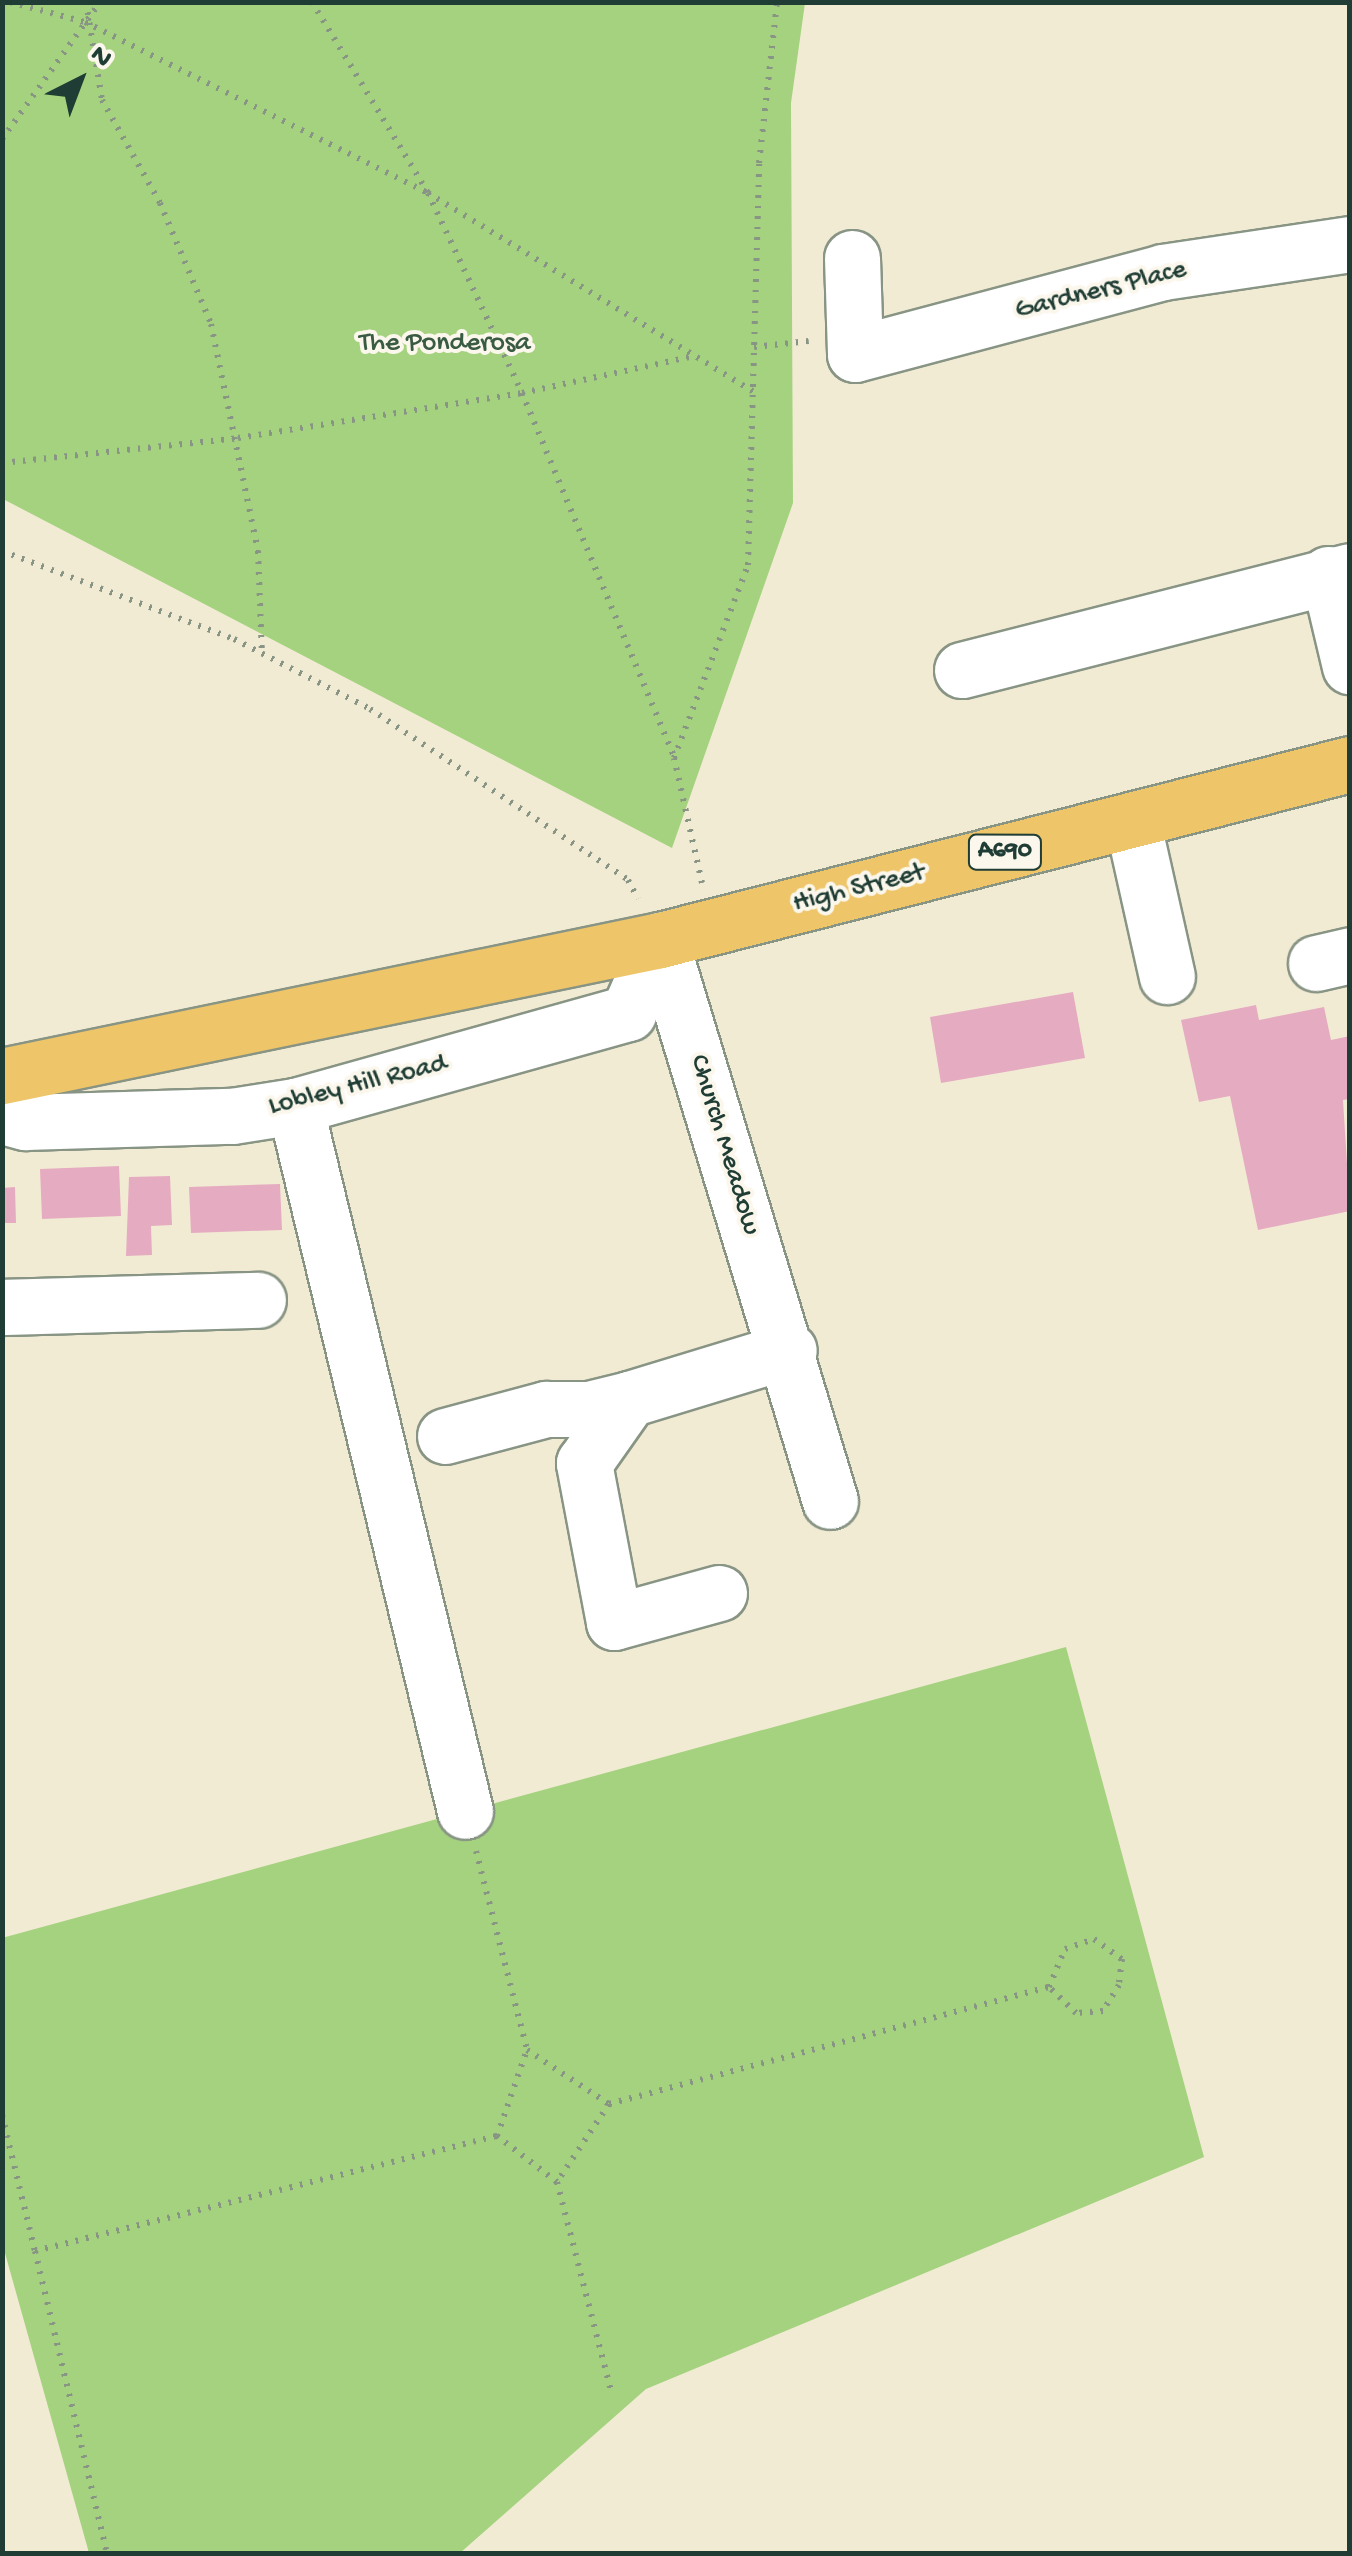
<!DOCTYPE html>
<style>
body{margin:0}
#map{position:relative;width:1352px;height:2556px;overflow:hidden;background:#f2ebd4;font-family:"Gochi Hand",sans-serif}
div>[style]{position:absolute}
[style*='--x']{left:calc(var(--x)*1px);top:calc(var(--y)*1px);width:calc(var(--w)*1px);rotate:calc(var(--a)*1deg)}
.green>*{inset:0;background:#a4d27f}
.building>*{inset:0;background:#e5acc1}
.path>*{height:6px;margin-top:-3px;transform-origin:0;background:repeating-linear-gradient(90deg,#889484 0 2.5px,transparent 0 10.5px)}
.roads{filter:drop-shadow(2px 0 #889484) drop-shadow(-2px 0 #889484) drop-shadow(0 2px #889484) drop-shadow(0 -2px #889484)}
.minor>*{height:55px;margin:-27.5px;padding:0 27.5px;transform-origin:27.5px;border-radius:27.5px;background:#fff}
.major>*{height:55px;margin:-27.5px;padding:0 27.5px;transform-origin:27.5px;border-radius:27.5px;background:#eec569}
span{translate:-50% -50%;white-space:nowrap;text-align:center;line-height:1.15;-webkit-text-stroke:8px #fbf7ec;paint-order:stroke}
.shield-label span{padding:2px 8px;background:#fbf7ec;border:2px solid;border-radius:8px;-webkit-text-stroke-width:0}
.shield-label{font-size:25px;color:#1f3d34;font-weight:700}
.street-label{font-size:28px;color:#1f3d34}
.park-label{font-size:28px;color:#3a5b43}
.frame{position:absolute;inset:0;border:5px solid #1f3d34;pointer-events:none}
.north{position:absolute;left:30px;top:30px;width:100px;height:100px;-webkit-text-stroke:8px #fbf7ec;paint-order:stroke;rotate:42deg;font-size:28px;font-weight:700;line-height:40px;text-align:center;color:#1f3d34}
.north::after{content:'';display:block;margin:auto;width:35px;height:45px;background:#1f3d34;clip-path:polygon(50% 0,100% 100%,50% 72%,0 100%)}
</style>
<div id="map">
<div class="green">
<i style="clip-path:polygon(2px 3px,805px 3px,791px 103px,793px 503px,672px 848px,3px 499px)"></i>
<i style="clip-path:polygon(1066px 1647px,1204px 2157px,646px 2389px,460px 2553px,89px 2553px,3px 2246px,2px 1938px)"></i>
</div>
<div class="building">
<i style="clip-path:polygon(1073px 992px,1085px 1058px,941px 1083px,930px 1017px)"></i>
<i style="clip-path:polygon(1256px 1005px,1259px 1020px,1324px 1007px,1331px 1040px,1350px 1036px,1350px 1099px,1343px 1100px,1350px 1211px,1258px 1230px,1230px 1096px,1199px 1102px,1181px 1020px)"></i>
<i style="clip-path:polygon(119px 1166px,121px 1216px,42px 1219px,40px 1169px)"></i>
<i style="clip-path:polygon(170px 1176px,172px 1225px,151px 1226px,152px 1255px,126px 1256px,129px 1177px)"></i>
<i style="clip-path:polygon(280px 1184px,282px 1230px,191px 1233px,189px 1187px)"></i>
<i style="clip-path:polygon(15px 1187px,16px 1223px,2px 1223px,2px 1188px)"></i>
</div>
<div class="path">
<i style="--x:10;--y:2;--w:78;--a:14.9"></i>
<i style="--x:85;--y:22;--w:383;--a:26.5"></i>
<i style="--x:428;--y:193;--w:221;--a:64.8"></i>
<i style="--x:522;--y:393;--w:177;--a:-12.1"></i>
<i style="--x:86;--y:2;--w:99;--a:80.7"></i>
<i style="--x:102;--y:100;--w:118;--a:60.6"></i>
<i style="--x:160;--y:203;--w:131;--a:67.1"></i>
<i style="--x:211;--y:324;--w:232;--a:78.3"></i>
<i style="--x:258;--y:551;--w:103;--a:87.8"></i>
<i style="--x:312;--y:2;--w:223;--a:58.7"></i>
<i style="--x:428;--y:193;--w:381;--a:31.4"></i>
<i style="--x:2;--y:139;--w:168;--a:-54.4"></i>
<i style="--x:754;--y:347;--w:55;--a:-6.2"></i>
<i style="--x:2;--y:463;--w:237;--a:-6"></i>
<i style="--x:238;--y:438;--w:288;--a:-9"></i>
<i style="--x:522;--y:393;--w:394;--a:67.3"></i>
<i style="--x:2;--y:551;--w:248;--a:20.8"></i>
<i style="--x:234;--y:639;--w:153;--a:27.2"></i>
<i style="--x:370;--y:709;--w:310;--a:33.5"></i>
<i style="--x:628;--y:880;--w:21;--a:62"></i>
<i style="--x:702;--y:883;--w:128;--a:-102.6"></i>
<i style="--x:674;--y:758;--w:207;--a:-69"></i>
<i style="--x:748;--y:565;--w:402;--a:-88.4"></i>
<i style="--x:759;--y:163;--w:162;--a:-83.6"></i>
<i style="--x:476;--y:1851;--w:205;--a:75.6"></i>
<i style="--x:527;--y:2050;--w:98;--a:33.4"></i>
<i style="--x:609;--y:2104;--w:94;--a:123.7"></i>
<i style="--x:557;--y:2182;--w:76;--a:-142.5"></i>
<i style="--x:497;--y:2136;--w:91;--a:-70.8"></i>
<i style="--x:609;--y:2104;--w:455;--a:-14.9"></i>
<i style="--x:1049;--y:1987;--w:41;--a:-67.2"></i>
<i style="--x:1065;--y:1949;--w:31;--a:-19"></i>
<i style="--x:1094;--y:1939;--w:34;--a:36"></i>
<i style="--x:1122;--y:1959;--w:26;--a:97"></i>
<i style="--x:1119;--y:1985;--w:31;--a:122"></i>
<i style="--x:1103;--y:2011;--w:27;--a:176"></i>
<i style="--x:1076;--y:2013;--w:37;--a:-136"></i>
<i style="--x:2;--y:2115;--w:140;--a:76.4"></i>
<i style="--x:35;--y:2251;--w:476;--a:-14"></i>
<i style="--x:557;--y:2182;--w:219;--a:75.5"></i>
<i style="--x:35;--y:2251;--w:311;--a:76.6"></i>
</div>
<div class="roads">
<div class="minor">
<i style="--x:852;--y:258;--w:96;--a:88.2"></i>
<i style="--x:855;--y:354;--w:319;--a:-14.9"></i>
<i style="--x:1163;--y:272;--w:189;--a:-8.5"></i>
<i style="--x:1328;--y:574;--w:95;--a:76.6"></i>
<i style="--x:962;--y:670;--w:400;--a:-14.3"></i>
<i style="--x:1132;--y:820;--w:160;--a:77.4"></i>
<i style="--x:660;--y:940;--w:586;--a:73.14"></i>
<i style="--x:1316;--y:963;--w:35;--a:-13"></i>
<i style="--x:295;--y:1106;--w:725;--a:76.44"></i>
<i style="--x:2;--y:1116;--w:24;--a:15"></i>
<i style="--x:25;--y:1122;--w:207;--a:-1.7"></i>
<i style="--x:232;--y:1116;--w:64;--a:-9"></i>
<i style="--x:295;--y:1106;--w:346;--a:-15.6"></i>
<i style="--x:628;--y:1013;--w:80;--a:-66.3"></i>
<i style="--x:2;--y:1307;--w:256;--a:-1.6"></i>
<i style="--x:445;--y:1436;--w:105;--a:-15"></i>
<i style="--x:546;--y:1409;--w:43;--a:0"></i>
<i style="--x:589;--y:1409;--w:41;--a:-14"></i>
<i style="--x:719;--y:1593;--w:109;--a:164.6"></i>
<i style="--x:614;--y:1622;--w:162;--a:-100.7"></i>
<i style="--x:584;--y:1463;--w:78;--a:-54.9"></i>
<i style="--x:629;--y:1399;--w:167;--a:-17"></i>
</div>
<div class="major">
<i style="--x:2;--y:1076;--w:672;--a:-11.68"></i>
<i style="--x:660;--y:940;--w:712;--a:-14.31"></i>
</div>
</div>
<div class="shield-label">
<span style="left:1005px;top:852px">A690</span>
</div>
<div class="street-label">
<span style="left:1101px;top:291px;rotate:-14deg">Gardners Place</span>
<span style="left:859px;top:889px;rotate:-14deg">High Street</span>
<span style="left:358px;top:1086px;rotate:-14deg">Lobley Hill Road</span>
<span style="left:724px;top:1145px;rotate:73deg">Church Meadow</span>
</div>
<div class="park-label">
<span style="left:445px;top:344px">The Ponderosa</span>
</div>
<div class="frame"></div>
<div class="north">N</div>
</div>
